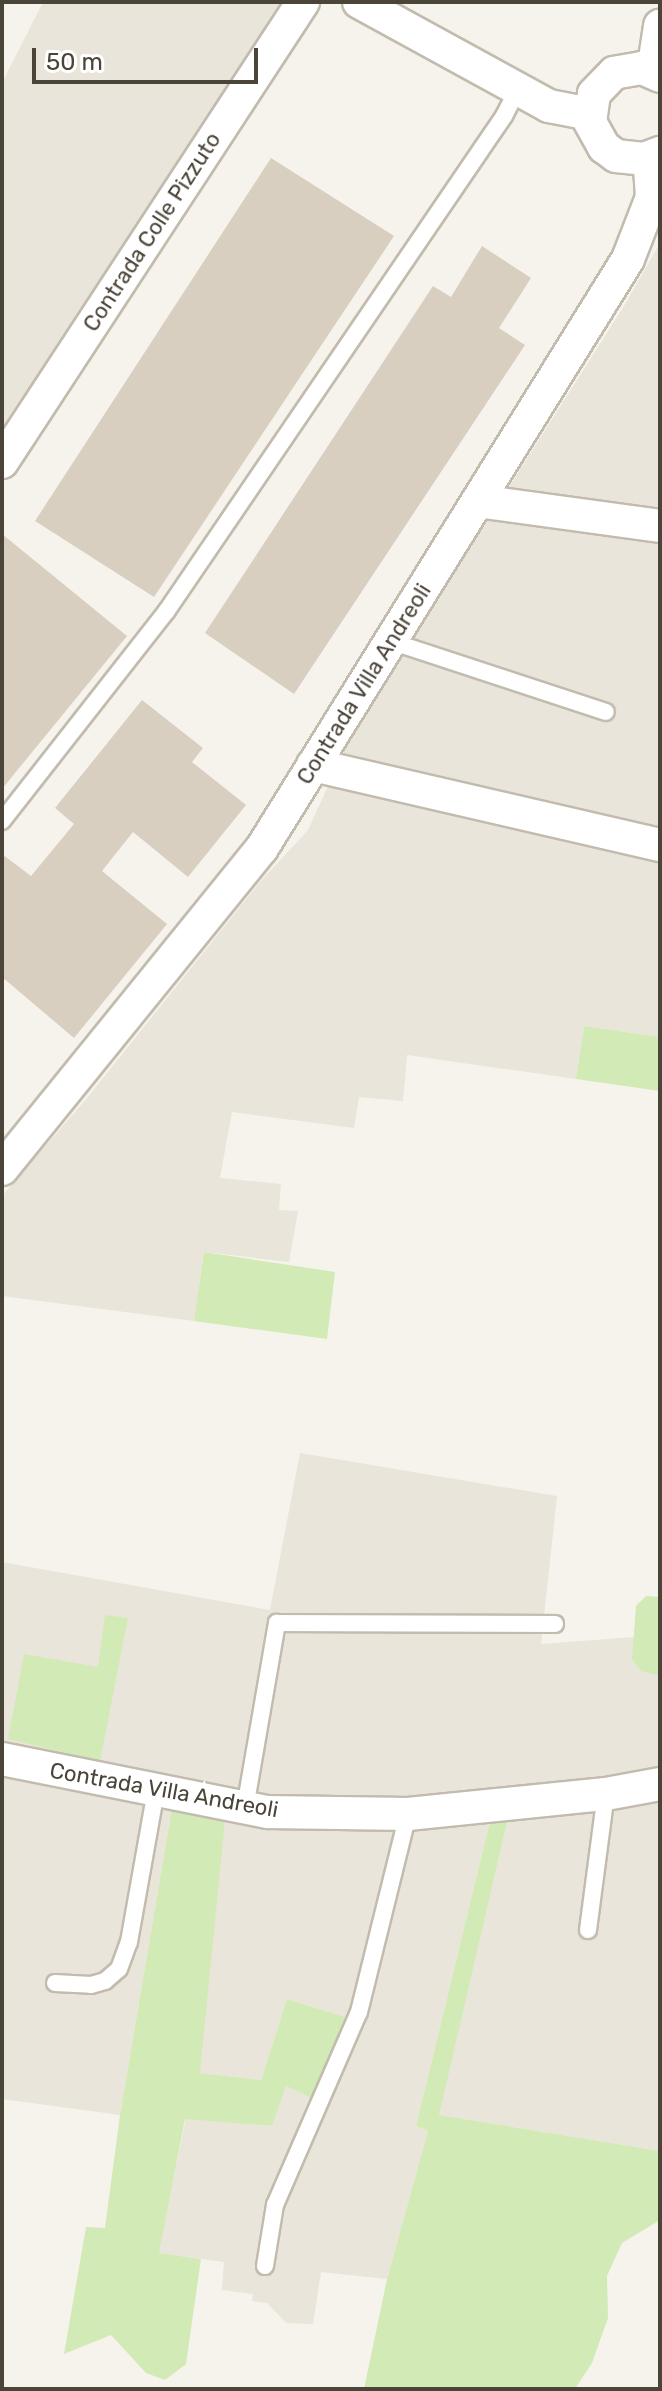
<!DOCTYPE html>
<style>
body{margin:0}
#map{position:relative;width:662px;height:2391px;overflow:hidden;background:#f6f3ec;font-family:Rubik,sans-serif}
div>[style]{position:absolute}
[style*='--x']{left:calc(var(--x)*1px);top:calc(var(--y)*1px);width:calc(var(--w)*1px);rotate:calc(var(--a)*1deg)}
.residential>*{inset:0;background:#eae5da}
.green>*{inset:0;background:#d2eab5}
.building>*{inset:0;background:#d8cfc1}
.roads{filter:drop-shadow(2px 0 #c2bbae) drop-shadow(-2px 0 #c2bbae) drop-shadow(0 2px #c2bbae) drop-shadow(0 -2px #c2bbae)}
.lane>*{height:16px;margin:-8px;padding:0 8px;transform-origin:8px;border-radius:8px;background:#fff}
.street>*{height:32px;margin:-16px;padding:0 16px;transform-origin:16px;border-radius:16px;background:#fff}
span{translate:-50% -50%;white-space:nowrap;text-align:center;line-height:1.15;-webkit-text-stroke:8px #fff;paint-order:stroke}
.street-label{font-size:22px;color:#4b4439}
.frame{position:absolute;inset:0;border:4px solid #4b4439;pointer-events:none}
.scale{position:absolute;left:32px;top:48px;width:226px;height:36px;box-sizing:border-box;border:4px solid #4b4439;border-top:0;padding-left:10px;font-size:24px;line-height:28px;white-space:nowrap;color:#4b4439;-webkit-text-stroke:6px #fff;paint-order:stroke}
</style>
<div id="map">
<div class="residential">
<i style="clip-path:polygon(43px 2px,280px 2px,268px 43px,2px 445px,2px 83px)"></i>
<i style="clip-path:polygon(660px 243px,660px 1037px,584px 1026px,576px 1079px,407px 1055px,403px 1101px,359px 1097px,354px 1128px,232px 1112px,220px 1178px,281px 1184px,279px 1210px,298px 1211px,289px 1262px,204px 1252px,194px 1321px,2px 1296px,2px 1196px,87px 1098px,259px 883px,308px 830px,352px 734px,624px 306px)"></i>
<i style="clip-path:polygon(300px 1453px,557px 1496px,541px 1644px,634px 1637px,634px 1651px,657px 1675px,660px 1673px,660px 2151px,438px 2115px,510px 1811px,492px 1813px,416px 2126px,428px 2131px,387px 2279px,321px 2272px,313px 2324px,286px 2323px,267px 2303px,252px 2301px,253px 2294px,222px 2290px,224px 2262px,158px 2253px,186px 2118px,271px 2126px,286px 2086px,314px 2098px,345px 2017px,287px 1999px,261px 2080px,199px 2073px,172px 1808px,120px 2115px,2px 2099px,2px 1562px,270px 1610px)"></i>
</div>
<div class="green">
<i style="clip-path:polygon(584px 1026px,660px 1037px,660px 1091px,576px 1079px)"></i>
<i style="clip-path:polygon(204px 1252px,335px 1272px,327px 1339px,194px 1321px)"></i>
<i style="clip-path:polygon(646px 1596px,660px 1597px,660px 1673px,657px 1675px,641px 1671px,632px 1659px,636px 1606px)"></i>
<i style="clip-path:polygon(105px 1615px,128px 1618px,100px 1761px,8px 1739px,24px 1654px,98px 1667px)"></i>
<i style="clip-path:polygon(172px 1808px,226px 1809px,200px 2073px,261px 2080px,287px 1999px,345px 2017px,314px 2099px,286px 2086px,272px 2126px,185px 2119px,159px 2253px,201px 2259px,186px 2364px,165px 2380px,146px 2373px,111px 2335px,64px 2354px,86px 2227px,105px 2228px,120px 2115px)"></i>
<i style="clip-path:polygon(510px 1810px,439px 2115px,660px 2151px,660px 2220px,622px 2243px,607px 2276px,608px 2318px,592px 2363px,575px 2389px,364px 2389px,387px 2279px,428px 2131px,416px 2126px,492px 1813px)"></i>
</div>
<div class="building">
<i style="clip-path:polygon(271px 158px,394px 236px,154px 597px,35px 521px)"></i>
<i style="clip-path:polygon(482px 246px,531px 278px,499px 328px,525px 345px,294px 694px,205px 633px,433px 286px,451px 297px)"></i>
<i style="clip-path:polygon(2px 534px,127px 636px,2px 789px)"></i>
<i style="clip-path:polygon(142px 700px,203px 748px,192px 762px,246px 805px,188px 877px,133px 832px,102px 871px,167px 924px,74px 1038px,2px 977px,2px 854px,31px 876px,74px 824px,55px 808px)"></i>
</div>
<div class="roads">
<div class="lane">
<i style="--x:390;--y:641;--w:227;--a:18.2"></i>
<i style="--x:2;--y:821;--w:266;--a:-51.9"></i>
<i style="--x:166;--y:612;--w:600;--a:-55.73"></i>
<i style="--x:504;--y:116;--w:30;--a:-63"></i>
<i style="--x:245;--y:1808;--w:188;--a:-80.2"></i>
<i style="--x:277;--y:1623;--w:278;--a:0.2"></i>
<i style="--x:588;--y:1930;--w:137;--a:-82.5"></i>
<i style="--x:55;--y:1983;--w:36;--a:3"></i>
<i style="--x:91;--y:1985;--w:15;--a:-16"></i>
<i style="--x:105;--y:1981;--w:18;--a:-41"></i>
<i style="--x:119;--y:1969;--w:29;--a:-70"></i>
<i style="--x:129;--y:1942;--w:153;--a:-79.9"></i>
<i style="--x:265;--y:2266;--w:62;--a:-80.7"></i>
<i style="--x:275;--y:2205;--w:210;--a:-66.5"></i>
<i style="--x:359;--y:2012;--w:204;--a:-76.1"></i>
</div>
<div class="street">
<i style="--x:359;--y:2;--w:217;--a:28.7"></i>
<i style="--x:549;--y:106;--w:42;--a:11"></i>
<i style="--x:653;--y:72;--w:47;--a:-81.3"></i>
<i style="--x:660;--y:76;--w:20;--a:-156"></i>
<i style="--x:642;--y:68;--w:28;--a:170"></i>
<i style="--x:614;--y:73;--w:29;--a:134"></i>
<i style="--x:594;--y:94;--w:28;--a:98"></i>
<i style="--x:590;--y:122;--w:29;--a:61"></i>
<i style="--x:604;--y:147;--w:15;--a:37"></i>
<i style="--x:616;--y:156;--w:28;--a:6"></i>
<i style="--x:644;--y:159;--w:17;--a:-21"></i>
<i style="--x:2;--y:462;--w:550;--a:-56.8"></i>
<i style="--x:478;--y:501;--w:184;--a:7.8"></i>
<i style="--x:313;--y:765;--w:356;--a:13"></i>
<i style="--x:2;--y:1169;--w:413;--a:-51"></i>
<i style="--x:262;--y:848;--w:693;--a:-58.14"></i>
<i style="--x:628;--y:259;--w:66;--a:-68.8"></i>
<i style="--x:652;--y:197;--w:39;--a:-94"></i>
<i style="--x:2;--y:1759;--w:271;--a:11.3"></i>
<i style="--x:268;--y:1812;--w:140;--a:0.8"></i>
<i style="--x:408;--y:1814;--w:199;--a:-5.8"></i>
<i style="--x:606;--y:1794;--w:55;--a:-10.5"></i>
</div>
</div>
<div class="street-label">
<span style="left:152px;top:232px;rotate:-57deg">Contrada Colle Pizzuto</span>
<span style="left:364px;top:684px;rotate:-58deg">Contrada Villa Andreoli</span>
<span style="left:164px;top:1790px;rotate:10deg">Contrada Villa Andreoli</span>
</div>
<div class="frame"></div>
<div class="scale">50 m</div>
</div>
